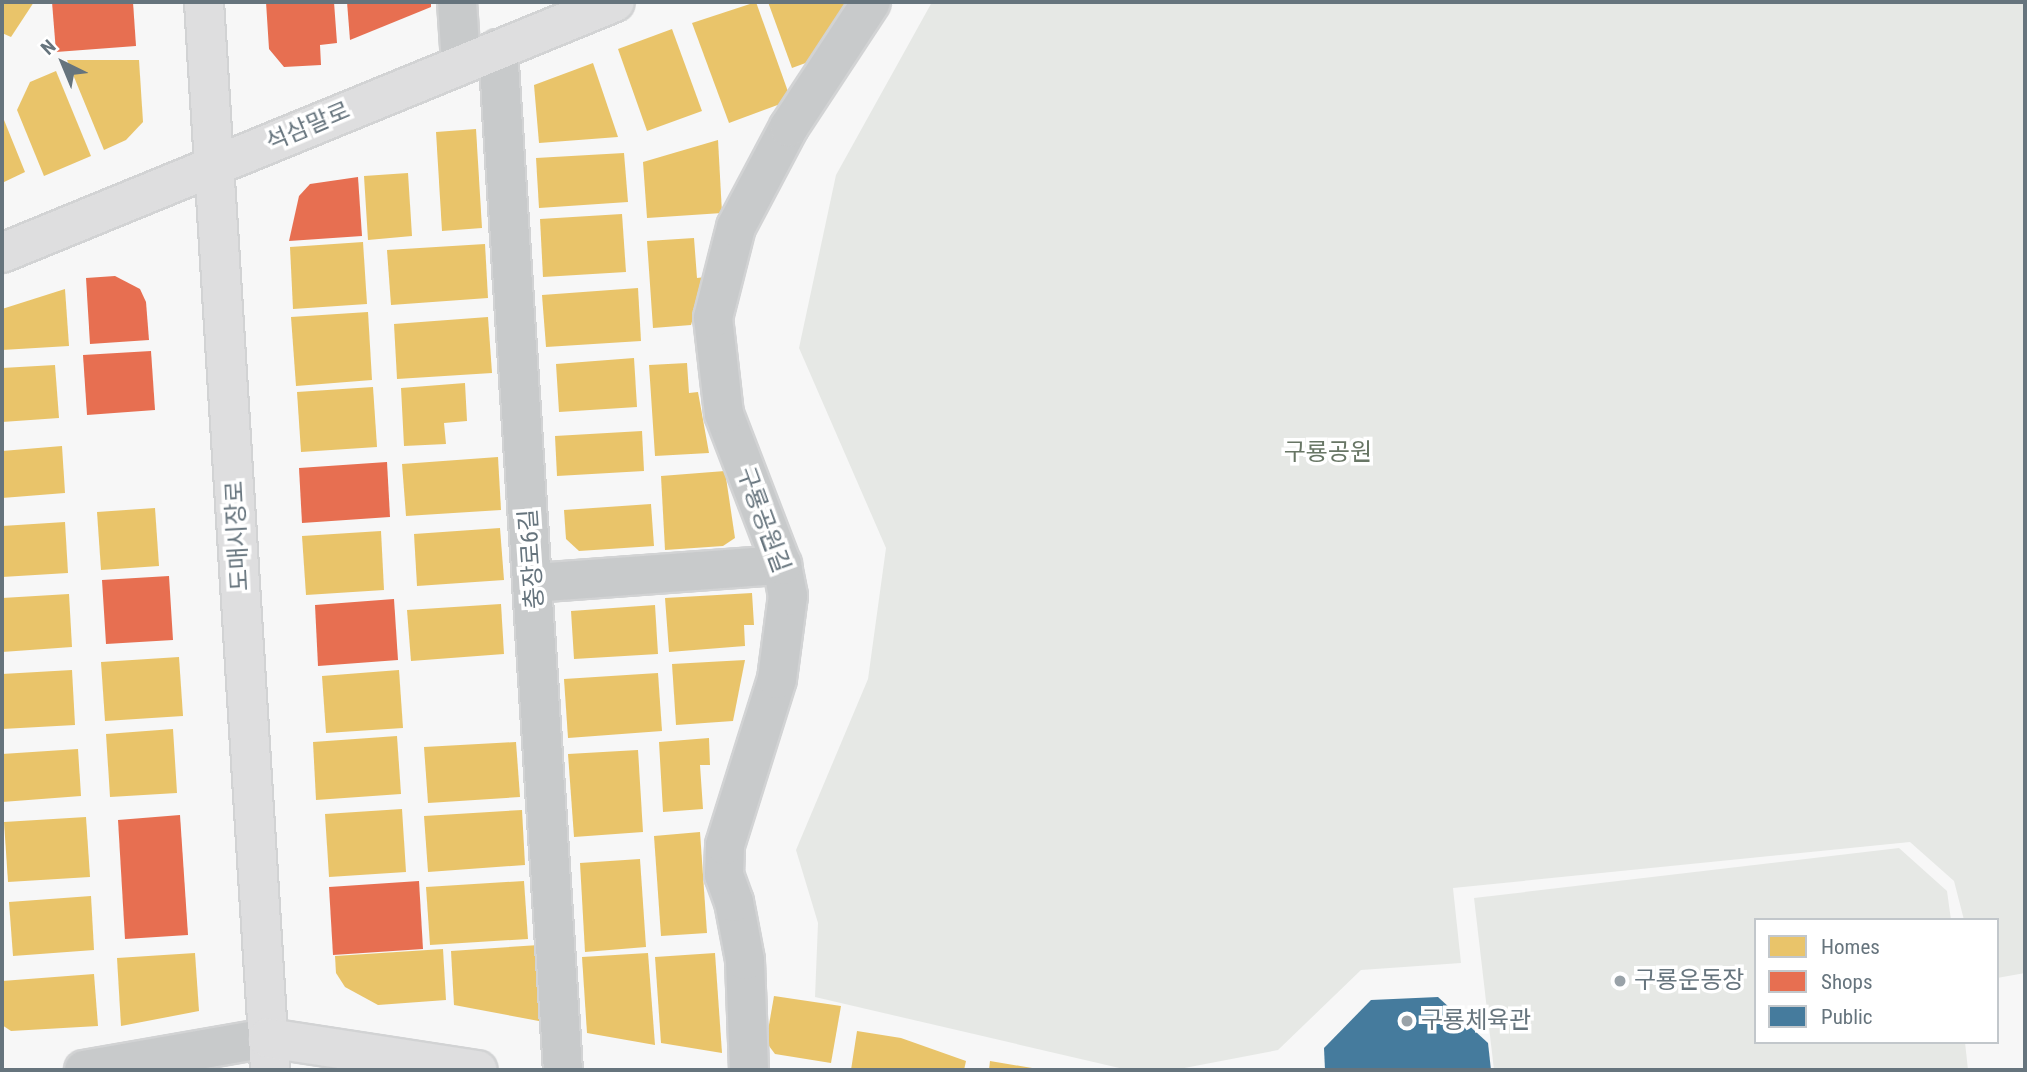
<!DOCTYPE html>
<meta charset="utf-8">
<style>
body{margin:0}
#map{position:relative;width:2027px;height:1072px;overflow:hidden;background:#f7f7f7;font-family:"Roboto Condensed","Noto Sans KR",sans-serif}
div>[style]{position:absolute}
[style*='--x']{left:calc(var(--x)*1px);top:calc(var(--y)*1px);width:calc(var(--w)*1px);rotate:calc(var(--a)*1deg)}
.green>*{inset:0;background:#e6e8e5}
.homes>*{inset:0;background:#e9c46a}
.shops>*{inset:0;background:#e76f51}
.public>*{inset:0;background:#457b9d}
.roads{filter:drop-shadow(2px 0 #d2d3d4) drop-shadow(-2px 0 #d2d3d4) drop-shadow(0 2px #d2d3d4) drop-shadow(0 -2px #d2d3d4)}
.street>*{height:38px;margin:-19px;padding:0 19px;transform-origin:19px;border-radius:19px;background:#c8cacb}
.secondary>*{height:38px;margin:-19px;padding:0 19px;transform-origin:19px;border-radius:19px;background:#dededf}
.dots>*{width:19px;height:19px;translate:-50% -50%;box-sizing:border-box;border:4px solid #fff;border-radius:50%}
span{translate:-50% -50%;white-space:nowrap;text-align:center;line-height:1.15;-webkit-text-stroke:7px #fff;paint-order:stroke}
.street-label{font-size:24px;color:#66747d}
.park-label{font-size:24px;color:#687665}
.poi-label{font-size:24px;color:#66747d}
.left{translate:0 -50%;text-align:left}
.frame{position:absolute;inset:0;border:4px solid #66747d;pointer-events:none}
.legend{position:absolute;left:1754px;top:918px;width:245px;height:126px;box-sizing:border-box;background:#fff;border:2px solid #c2c7cb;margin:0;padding:9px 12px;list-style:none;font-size:21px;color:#66747d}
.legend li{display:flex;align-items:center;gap:14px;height:35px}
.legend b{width:35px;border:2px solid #c2c7cb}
.north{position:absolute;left:28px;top:28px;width:70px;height:70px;-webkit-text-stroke:5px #fff;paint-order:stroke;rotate:317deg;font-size:19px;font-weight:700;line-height:28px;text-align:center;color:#66747d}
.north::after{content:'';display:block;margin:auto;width:24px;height:32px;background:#66747d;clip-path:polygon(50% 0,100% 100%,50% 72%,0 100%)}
</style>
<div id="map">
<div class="green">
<i style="clip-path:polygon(932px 2px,2025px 2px,2025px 973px,1997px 978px,1997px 920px,1964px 920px,1954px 881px,1910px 842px,1453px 888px,1461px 963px,1361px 970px,1278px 1050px,1174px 1070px,1128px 1070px,815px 997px,818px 923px,796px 850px,868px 679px,886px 548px,799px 348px,836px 175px)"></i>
<i style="clip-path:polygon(1899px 848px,1947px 891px,1951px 920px,1756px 920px,1756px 1042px,1965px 1042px,1968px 1070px,1494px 1070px,1474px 898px)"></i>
</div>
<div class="homes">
<i style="clip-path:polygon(2px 2px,34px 2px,11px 37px,2px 33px)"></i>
<i style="clip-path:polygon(756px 2px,791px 100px,729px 123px,692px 23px)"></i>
<i style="clip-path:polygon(768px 2px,849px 2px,811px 61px,792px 68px)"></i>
<i style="clip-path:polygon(672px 29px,702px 111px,647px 131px,618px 49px)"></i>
<i style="clip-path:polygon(67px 60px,139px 60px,143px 122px,126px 140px,104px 150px)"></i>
<i style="clip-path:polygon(593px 63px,618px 137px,539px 143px,534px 85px)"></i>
<i style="clip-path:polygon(56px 71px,91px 156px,44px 176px,17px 110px,30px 82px)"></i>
<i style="clip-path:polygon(2px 115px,25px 172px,2px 183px)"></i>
<i style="clip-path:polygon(476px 129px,482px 228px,442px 231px,436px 132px)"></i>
<i style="clip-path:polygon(718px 140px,722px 213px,647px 218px,643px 162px)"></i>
<i style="clip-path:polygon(624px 153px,628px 202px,539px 208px,536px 158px)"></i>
<i style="clip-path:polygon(408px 173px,412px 236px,368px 240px,364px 176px)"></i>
<i style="clip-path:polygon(622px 214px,626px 272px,543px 277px,540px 219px)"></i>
<i style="clip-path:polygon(694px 238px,697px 278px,705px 277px,691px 325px,653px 328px,647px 241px)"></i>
<i style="clip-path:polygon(363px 242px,367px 304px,293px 309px,290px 247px)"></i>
<i style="clip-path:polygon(485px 244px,488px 298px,391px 305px,387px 250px)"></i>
<i style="clip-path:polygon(638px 288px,641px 341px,546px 347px,542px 295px)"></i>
<i style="clip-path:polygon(65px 289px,69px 346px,2px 350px,2px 309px)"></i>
<i style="clip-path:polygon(368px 312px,372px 380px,296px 386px,291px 317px)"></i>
<i style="clip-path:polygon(488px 317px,492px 373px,397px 379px,394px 324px)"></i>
<i style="clip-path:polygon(634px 358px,637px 407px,559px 412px,556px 364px)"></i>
<i style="clip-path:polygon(687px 363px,689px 393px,698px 392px,709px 453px,655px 456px,649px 365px)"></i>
<i style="clip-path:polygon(55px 365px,59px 418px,2px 422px,2px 368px)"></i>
<i style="clip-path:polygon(465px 383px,467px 421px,444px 423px,446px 444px,404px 446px,401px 388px)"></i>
<i style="clip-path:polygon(373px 387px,377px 447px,301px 452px,297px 392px)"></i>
<i style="clip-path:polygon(642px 431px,644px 471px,557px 476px,555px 436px)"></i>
<i style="clip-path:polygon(62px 446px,65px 493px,2px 498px,2px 451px)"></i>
<i style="clip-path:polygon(498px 457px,501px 510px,406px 516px,402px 464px)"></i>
<i style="clip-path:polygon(725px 471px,735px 538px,723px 546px,665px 550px,661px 476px)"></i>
<i style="clip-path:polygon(651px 504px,654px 546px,579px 551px,566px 539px,564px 510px)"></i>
<i style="clip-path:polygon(155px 508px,159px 566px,101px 570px,97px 512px)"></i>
<i style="clip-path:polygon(65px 522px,68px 573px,2px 577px,2px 526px)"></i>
<i style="clip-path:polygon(500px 528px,504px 580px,417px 586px,414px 534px)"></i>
<i style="clip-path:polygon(381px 531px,384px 590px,306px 595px,302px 536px)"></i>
<i style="clip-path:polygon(752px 593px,754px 625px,744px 625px,745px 646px,669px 652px,665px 598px)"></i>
<i style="clip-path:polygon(69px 594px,72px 647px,2px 652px,2px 598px)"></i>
<i style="clip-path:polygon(501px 604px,504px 654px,411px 661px,407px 610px)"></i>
<i style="clip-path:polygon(655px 605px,658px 654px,574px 659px,571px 611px)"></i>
<i style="clip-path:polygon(179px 657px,183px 716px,105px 721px,101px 662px)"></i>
<i style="clip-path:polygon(745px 660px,733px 721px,676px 725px,672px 664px)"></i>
<i style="clip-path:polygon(72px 670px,75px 725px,2px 729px,2px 674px)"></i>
<i style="clip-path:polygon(399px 670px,403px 728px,326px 733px,322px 676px)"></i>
<i style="clip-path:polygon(658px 673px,662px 731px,568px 738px,564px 679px)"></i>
<i style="clip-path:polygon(173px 729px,177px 793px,110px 797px,106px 734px)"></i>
<i style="clip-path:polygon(397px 736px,401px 794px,316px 800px,313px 742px)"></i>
<i style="clip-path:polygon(709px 738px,710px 765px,700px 765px,703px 809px,663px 812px,659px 742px)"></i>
<i style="clip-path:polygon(516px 742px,520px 797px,428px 803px,424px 747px)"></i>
<i style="clip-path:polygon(78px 749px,81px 796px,2px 802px,2px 754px)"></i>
<i style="clip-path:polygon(638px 750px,643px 832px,574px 837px,568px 754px)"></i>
<i style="clip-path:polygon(402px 809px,406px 872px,329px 877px,325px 814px)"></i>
<i style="clip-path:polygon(522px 810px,525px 865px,428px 872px,424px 816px)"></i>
<i style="clip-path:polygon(86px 817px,90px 877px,8px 882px,4px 822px)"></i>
<i style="clip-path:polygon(700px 832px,707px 933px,661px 936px,654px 836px)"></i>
<i style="clip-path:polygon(640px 859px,646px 947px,585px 952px,580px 863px)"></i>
<i style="clip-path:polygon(524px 881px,528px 939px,430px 945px,426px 887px)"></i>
<i style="clip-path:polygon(91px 896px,94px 950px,13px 956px,9px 902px)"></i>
<i style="clip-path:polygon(539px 945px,544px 1022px,454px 1005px,451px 951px)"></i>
<i style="clip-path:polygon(443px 949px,446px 1000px,378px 1005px,345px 987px,336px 973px,335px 956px)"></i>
<i style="clip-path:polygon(195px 953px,199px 1011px,121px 1026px,117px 958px)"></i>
<i style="clip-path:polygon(648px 953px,655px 1045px,587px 1033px,582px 957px)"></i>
<i style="clip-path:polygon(715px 953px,722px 1053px,661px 1043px,655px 957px)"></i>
<i style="clip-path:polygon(94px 974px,98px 1026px,11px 1031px,2px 1025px,2px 981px)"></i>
<i style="clip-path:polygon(774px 996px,841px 1006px,831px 1063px,775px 1054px,766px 1042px)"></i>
<i style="clip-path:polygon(857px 1031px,901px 1038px,966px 1061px,964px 1070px,851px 1070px)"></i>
<i style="clip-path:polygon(990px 1061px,1038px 1069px,1038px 1070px,989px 1070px)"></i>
</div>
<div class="shops">
<i style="clip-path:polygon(52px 2px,133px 2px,136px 46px,56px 52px)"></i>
<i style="clip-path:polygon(266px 2px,334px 2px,337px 43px,320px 45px,321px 65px,284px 67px,269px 49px)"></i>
<i style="clip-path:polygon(347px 2px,431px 2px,431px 7px,350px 40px)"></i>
<i style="clip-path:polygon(358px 177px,362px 236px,289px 241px,299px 196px,310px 184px)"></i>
<i style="clip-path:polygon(115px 276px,140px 289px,146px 302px,149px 340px,90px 344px,86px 278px)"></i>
<i style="clip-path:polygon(151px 351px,155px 410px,87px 415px,83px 355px)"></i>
<i style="clip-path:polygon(387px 462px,390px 517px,302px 523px,299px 468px)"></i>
<i style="clip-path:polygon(169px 576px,173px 640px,106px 644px,102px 580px)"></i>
<i style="clip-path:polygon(394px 599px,398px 660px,318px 666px,315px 605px)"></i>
<i style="clip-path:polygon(180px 815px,188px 935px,125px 939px,118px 820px)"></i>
<i style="clip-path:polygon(419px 881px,423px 949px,333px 955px,329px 887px)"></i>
</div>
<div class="public">
<i style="clip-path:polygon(1438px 997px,1488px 1043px,1491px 1070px,1325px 1070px,1324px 1048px,1371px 1000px)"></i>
</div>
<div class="roads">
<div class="street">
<i style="--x:457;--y:2;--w:61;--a:86.2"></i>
<i style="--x:498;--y:49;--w:1023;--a:86.36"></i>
<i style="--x:534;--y:583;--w:249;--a:-4.2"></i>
<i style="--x:84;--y:1070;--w:187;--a:-9.9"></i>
<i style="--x:749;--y:1070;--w:110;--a:-92.1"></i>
<i style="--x:745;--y:960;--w:59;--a:-100.7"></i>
<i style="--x:734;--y:902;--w:29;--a:-110"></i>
<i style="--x:724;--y:875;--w:30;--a:-88"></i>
<i style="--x:725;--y:845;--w:174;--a:-72.6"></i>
<i style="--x:777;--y:679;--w:84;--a:-82.5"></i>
<i style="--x:788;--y:596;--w:32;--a:-101"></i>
<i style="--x:782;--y:565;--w:162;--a:-111"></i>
<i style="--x:724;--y:414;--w:97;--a:-96.5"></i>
<i style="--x:713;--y:318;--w:94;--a:-75.8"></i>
<i style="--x:736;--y:227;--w:113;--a:-62.1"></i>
<i style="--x:789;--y:127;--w:149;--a:-56.7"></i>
</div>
<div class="secondary">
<i style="--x:204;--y:2;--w:1070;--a:86.46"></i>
<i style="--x:2;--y:253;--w:662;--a:-22.27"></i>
<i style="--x:268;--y:1038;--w:212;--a:8.7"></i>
</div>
</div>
<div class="dots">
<i style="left:1620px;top:981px;background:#99a2a8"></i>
<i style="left:1407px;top:1021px;background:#99a2a8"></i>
</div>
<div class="street-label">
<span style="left:308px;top:127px;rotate:-23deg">석삼말로</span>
<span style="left:763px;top:520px;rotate:70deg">구룡공원길</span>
<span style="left:238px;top:536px;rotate:-93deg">도매시장로</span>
<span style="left:532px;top:559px;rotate:-94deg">충장로6길</span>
</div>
<div class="park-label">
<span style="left:1328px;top:453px">구룡공원</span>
</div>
<div class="poi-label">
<span class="left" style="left:1634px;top:981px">구룡운동장</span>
<span class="left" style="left:1421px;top:1021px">구룡체육관</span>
</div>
<div class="frame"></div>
<ul class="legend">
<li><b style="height:19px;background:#e9c46a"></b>Homes</li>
<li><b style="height:19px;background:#e76f51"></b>Shops</li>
<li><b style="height:19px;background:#457b9d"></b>Public</li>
</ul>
<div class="north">N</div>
</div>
